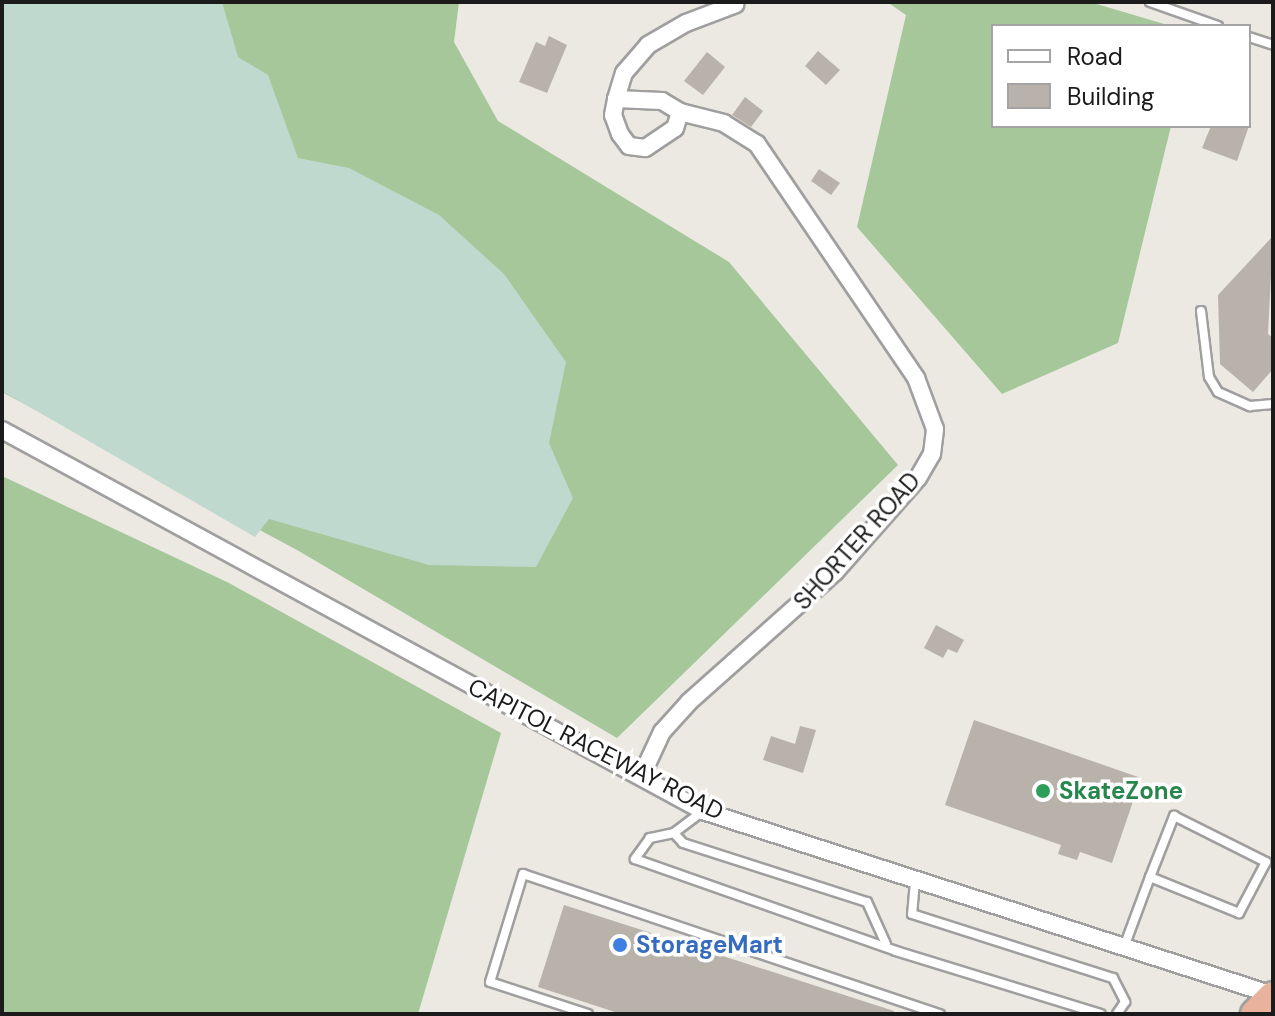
<!DOCTYPE html>
<style>
body{margin:0}
#map{position:relative;width:1275px;height:1016px;overflow:hidden;background:#ece9e2;font-family:"DM Sans",sans-serif}
div>[style]{position:absolute}
[style*='--x']{left:calc(var(--x)*1px);top:calc(var(--y)*1px);width:calc(var(--w)*1px);rotate:calc(var(--a)*1deg)}
.forest>*{inset:0;background:#a5c79a}
.wetland>*{inset:0;background:#c0d9cf}
.building>*{inset:0;background:#b8b2ab}
.roads{filter:drop-shadow(2px 0 #9f9f9f) drop-shadow(-2px 0 #9f9f9f) drop-shadow(0 2px #9f9f9f) drop-shadow(0 -2px #9f9f9f)}
.service>*{height:8px;margin:-4px;padding:0 4px;transform-origin:4px;border-radius:4px;background:#fff}
.minor>*{height:16px;margin:-8px;padding:0 8px;transform-origin:8px;border-radius:8px;background:#fff}
.trunk>*{height:28px;margin:-14px;padding:0 14px;transform-origin:14px;border-radius:14px;background:#e8b29d}
.dots>*{width:22px;height:22px;translate:-50% -50%;box-sizing:border-box;border:4px solid #fff;border-radius:50%}
span{translate:-50% -50%;white-space:nowrap;text-align:center;line-height:1.15;-webkit-text-stroke:7px #fff;paint-order:stroke}
.street-label{font-size:24px;color:#1b1b1b}
.leisure-label{font-size:24px;color:#27864d;font-weight:700}
.left{translate:0 -50%;text-align:left}
.shop-label{font-size:24px;color:#366cbe;font-weight:700}
.frame{position:absolute;inset:0;border:4px solid #1b1b1b;pointer-events:none}
.legend{position:absolute;left:991px;top:24px;width:260px;height:104px;box-sizing:border-box;background:#fff;border:2px solid #a4a4a4;margin:0;padding:10px 14px;list-style:none;font-size:24px;color:#1b1b1b}
.legend li{display:flex;align-items:center;gap:16px;height:40px}
.legend b{width:40px;border:2px solid #a4a4a4}
</style>
<div id="map">
<div class="forest">
<i style="clip-path:polygon(2px 2px,459px 2px,454px 42px,498px 121px,729px 262px,898px 465px,617px 738px,297px 550px,2px 392px)"></i>
<i style="clip-path:polygon(887px 2px,1090px 2px,1171px 26px,993px 26px,993px 126px,1171px 126px,1118px 343px,1002px 394px,857px 227px,906px 15px)"></i>
<i style="clip-path:polygon(2px 476px,229px 583px,501px 733px,418px 1014px,2px 1014px)"></i>
</div>
<div class="wetland">
<i style="clip-path:polygon(2px 2px,222px 2px,238px 57px,268px 75px,298px 158px,349px 168px,439px 215px,504px 274px,566px 362px,549px 443px,573px 498px,536px 567px,429px 565px,269px 519px,255px 537px,2px 391px)"></i>
</div>
<div class="building">
<i style="clip-path:polygon(549px 36px,567px 45px,547px 93px,519px 82px,536px 42px,545px 46px)"></i>
<i style="clip-path:polygon(818px 51px,840px 70px,826px 85px,805px 66px)"></i>
<i style="clip-path:polygon(707px 52px,725px 67px,703px 95px,684px 81px)"></i>
<i style="clip-path:polygon(745px 97px,763px 111px,751px 127px,732px 115px)"></i>
<i style="clip-path:polygon(1211px 126px,1249px 126px,1237px 161px,1202px 148px)"></i>
<i style="clip-path:polygon(819px 169px,840px 183px,831px 195px,811px 181px)"></i>
<i style="clip-path:polygon(1273px 236px,1268px 334px,1273px 338px,1273px 369px,1253px 392px,1220px 364px,1218px 295px)"></i>
<i style="clip-path:polygon(936px 625px,964px 640px,957px 653px,948px 649px,943px 658px,924px 648px)"></i>
<i style="clip-path:polygon(974px 720px,1141px 778px,1112px 863px,1080px 852px,1077px 860px,1058px 854px,1061px 845px,945px 805px)"></i>
<i style="clip-path:polygon(800px 726px,816px 730px,803px 773px,763px 760px,771px 736px,795px 744px)"></i>
<i style="clip-path:polygon(564px 905px,894px 1011px,893px 1014px,621px 1014px,538px 987px)"></i>
</div>
<div class="roads">
<div class="service">
<i style="--x:1150;--y:2;--w:72;--a:19.4"></i>
<i style="--x:1249;--y:37;--w:25;--a:18"></i>
<i style="--x:1201;--y:311;--w:66;--a:83.1"></i>
<i style="--x:1209;--y:377;--w:17;--a:59"></i>
<i style="--x:1218;--y:392;--w:35;--a:24"></i>
<i style="--x:1250;--y:406;--w:23;--a:-5"></i>
<i style="--x:703;--y:811;--w:36;--a:143"></i>
<i style="--x:674;--y:833;--w:25;--a:168"></i>
<i style="--x:650;--y:838;--w:26;--a:126"></i>
<i style="--x:635;--y:859;--w:277;--a:19.4"></i>
<i style="--x:896;--y:951;--w:214;--a:17.1"></i>
<i style="--x:674;--y:833;--w:13;--a:48"></i>
<i style="--x:683;--y:843;--w:193;--a:17.8"></i>
<i style="--x:867;--y:902;--w:46;--a:65.7"></i>
<i style="--x:915;--y:881;--w:33;--a:95"></i>
<i style="--x:912;--y:914;--w:211;--a:17.7"></i>
<i style="--x:1113;--y:978;--w:27;--a:63"></i>
<i style="--x:1125;--y:1002;--w:14;--a:124"></i>
<i style="--x:1124;--y:947;--w:75;--a:-69.6"></i>
<i style="--x:1150;--y:877;--w:66;--a:-68.5"></i>
<i style="--x:1174;--y:816;--w:103;--a:26.6"></i>
<i style="--x:1266;--y:862;--w:58;--a:117.9"></i>
<i style="--x:1239;--y:913;--w:96;--a:-158"></i>
<i style="--x:588;--y:1014;--w:103;--a:-161.9"></i>
<i style="--x:490;--y:982;--w:113;--a:-73"></i>
<i style="--x:523;--y:874;--w:440;--a:18.6"></i>
</div>
<div class="minor">
<i style="--x:616;--y:99;--w:46;--a:2.5"></i>
<i style="--x:662;--y:101;--w:21;--a:31"></i>
<i style="--x:2;--y:430;--w:798;--a:28.52"></i>
<i style="--x:703;--y:811;--w:599;--a:17.89"></i>
<i style="--x:641;--y:777;--w:50;--a:-65"></i>
<i style="--x:662;--y:732;--w:40;--a:-48"></i>
<i style="--x:689;--y:702;--w:195;--a:-41.7"></i>
<i style="--x:835;--y:572;--w:125;--a:-48.6"></i>
<i style="--x:918;--y:478;--w:28;--a:-60"></i>
<i style="--x:932;--y:454;--w:25;--a:-83"></i>
<i style="--x:935;--y:429;--w:54;--a:-110.4"></i>
<i style="--x:916;--y:378;--w:283;--a:-124.2"></i>
<i style="--x:757;--y:144;--w:39;--a:-148"></i>
<i style="--x:724;--y:123;--w:45;--a:-166"></i>
<i style="--x:680;--y:112;--w:17;--a:107"></i>
<i style="--x:675;--y:128;--w:36;--a:146"></i>
<i style="--x:645;--y:148;--w:16;--a:-173"></i>
<i style="--x:629;--y:146;--w:15;--a:-127"></i>
<i style="--x:620;--y:134;--w:20;--a:-110"></i>
<i style="--x:613;--y:115;--w:16;--a:-79"></i>
<i style="--x:616;--y:99;--w:27;--a:-73"></i>
<i style="--x:624;--y:73;--w:37;--a:-49"></i>
<i style="--x:648;--y:45;--w:44;--a:-30.1"></i>
<i style="--x:686;--y:23;--w:53;--a:-20.8"></i>
</div>
<div class="trunk">
<i style="--x:1255;--y:1014;--w:25;--a:-45"></i>
</div>
</div>
<div class="dots">
<i style="left:1043px;top:791px;background:#2e9e5b"></i>
<i style="left:620px;top:945px;background:#3f7fe0"></i>
</div>
<div class="street-label">
<span style="left:857px;top:541px;rotate:-48deg">SHORTER ROAD</span>
<span style="left:596px;top:749px;rotate:27deg">CAPITOL RACEWAY ROAD</span>
</div>
<div class="leisure-label">
<span class="left" style="left:1059px;top:791px">SkateZone</span>
</div>
<div class="shop-label">
<span class="left" style="left:636px;top:945px">StorageMart</span>
</div>
<div class="frame"></div>
<ul class="legend">
<li><b style="height:10px;background:#fff"></b>Road</li>
<li><b style="height:22px;background:#b8b2ab"></b>Building</li>
</ul>
</div>
